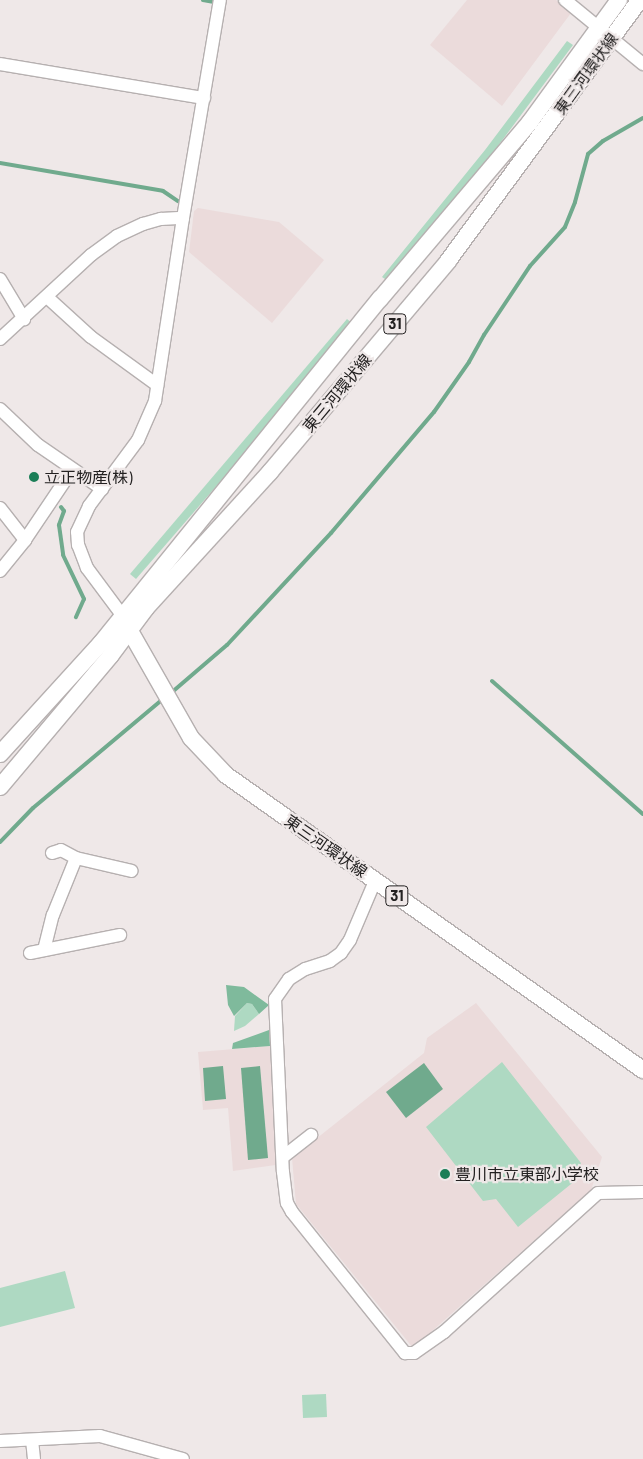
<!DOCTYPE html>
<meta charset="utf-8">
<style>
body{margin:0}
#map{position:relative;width:643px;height:1459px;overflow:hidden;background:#efe8e8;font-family:Barlow,"Noto Sans JP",sans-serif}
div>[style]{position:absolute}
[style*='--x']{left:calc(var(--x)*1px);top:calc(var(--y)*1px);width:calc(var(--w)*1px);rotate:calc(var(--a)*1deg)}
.built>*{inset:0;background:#ebdbdb}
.green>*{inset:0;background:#aed9c2}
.forest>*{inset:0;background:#7fba9c}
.water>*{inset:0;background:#70aa8d}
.stream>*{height:4px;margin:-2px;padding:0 2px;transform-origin:2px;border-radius:2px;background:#70aa8d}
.roads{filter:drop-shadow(1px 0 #b6b0b0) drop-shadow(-1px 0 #b6b0b0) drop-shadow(0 1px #b6b0b0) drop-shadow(0 -1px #b6b0b0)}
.minor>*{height:12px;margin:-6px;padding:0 6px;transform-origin:6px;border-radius:6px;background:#fff}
.major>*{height:16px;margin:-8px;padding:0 8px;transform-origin:8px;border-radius:8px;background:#fff}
.dots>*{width:14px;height:14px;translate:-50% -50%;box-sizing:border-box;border:2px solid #efe8e8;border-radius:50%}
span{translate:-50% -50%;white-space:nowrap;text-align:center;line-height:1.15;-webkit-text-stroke:4.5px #efe8e8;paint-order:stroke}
.shield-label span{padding:1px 4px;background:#efe8e8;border:1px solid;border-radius:4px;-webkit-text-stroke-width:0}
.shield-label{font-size:15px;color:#232121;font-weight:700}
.street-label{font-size:16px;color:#232121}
.poi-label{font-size:16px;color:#232121}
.left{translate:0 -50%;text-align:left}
</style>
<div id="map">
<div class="built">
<i style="clip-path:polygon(467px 0,556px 0,571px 13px,502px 106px,430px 45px)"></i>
<i style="clip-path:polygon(198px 208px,279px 222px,324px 260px,272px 323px,189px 252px,194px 211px)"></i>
<i style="clip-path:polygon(476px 1003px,602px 1157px,591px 1190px,413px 1348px,296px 1204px,292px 1158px,424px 1053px,427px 1038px)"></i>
<i style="clip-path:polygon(270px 1046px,276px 1165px,233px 1171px,228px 1108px,203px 1110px,198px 1052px)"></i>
</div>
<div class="green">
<i style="clip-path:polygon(567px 41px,573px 45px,492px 154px,388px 281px,382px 277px,485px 150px)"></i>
<i style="clip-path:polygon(347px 319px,353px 324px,258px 438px,136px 579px,130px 574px)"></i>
<i style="clip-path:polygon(247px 1003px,252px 1004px,259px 1014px,245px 1026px,234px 1031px,235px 1016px)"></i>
<i style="clip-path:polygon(502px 1062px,581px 1163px,576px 1180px,518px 1227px,496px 1199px,483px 1201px,426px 1127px)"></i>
<i style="clip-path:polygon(65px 1271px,75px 1308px,0 1327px,0 1288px)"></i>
<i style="clip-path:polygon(326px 1394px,327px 1417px,303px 1418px,302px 1395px)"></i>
</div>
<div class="forest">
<i style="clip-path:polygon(226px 985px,244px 987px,269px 1005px,259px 1014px,252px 1004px,247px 1003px,234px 1016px,228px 1005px)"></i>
<i style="clip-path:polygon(269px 1030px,270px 1046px,232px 1049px,233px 1043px)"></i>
</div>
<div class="water">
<i style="clip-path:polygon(424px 1063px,443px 1089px,406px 1118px,386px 1092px)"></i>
<i style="clip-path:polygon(223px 1066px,226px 1099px,205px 1101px,203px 1068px)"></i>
<i style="clip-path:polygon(260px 1066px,268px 1158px,248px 1160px,241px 1068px)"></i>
</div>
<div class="stream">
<i style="--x:203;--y:0;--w:10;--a:11"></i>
<i style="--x:0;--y:163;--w:165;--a:9.7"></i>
<i style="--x:163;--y:191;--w:18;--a:34"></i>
<i style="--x:61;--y:507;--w:5;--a:53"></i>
<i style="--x:64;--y:511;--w:15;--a:110"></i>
<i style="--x:59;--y:525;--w:30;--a:82"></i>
<i style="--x:63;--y:555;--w:49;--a:64.5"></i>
<i style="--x:84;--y:599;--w:20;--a:114"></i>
<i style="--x:492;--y:681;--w:201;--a:41.4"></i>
<i style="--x:171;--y:693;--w:74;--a:-40.6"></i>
<i style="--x:227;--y:645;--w:153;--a:-47.1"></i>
<i style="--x:331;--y:533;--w:159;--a:-49.6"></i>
<i style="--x:434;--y:412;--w:61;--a:-55"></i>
<i style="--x:469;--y:362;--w:31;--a:-61"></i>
<i style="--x:484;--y:335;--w:83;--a:-56.3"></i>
<i style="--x:530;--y:266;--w:52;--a:-48.1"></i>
<i style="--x:565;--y:227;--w:27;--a:-68"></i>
<i style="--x:575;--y:202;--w:50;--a:-74.8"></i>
<i style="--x:588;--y:154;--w:20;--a:-41"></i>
<i style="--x:603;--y:141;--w:46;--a:-29.9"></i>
<i style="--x:0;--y:842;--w:47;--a:-45.9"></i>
<i style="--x:33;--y:808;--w:170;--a:-40"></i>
</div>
<div class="roads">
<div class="minor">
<i style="--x:565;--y:0;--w:101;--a:39.4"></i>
<i style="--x:0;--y:64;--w:207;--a:9.5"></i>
<i style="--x:0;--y:279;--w:47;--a:59"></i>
<i style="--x:47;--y:297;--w:59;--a:42.3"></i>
<i style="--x:91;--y:337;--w:82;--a:36"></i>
<i style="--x:0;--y:339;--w:124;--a:-42.7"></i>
<i style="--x:91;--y:255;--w:32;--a:-36"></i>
<i style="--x:117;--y:236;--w:29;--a:-25"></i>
<i style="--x:143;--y:224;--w:19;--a:-16"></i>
<i style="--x:161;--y:219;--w:22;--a:-3"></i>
<i style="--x:0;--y:409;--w:52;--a:43.5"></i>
<i style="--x:38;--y:445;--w:78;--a:34.5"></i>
<i style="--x:0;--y:508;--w:41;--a:52"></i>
<i style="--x:0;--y:571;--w:40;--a:-51"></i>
<i style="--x:25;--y:540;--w:84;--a:-56.1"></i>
<i style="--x:122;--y:615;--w:59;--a:-126.7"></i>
<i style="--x:87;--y:568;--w:25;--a:-111"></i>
<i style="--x:78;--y:545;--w:13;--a:-94"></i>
<i style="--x:77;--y:532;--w:29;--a:-65"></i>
<i style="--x:89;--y:506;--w:82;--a:-53.4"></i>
<i style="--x:138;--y:440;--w:43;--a:-66.4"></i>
<i style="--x:155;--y:401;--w:185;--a:-81.3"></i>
<i style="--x:183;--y:218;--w:221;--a:-80.4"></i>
<i style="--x:52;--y:853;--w:9;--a:-18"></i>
<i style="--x:61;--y:850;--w:17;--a:28"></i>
<i style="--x:76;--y:858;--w:57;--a:13.1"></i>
<i style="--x:375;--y:881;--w:64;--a:113"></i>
<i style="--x:350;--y:940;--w:16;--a:125"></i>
<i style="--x:341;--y:953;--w:14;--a:144"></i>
<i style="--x:330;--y:961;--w:26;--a:162"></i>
<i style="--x:305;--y:969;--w:19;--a:148"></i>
<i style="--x:289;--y:979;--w:24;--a:125"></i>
<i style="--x:275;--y:999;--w:173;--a:87.4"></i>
<i style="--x:283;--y:1172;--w:31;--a:83"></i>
<i style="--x:287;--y:1203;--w:10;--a:61"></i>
<i style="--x:292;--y:1212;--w:181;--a:51.3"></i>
<i style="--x:405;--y:1353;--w:9;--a:0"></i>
<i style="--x:414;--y:1353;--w:37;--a:-35"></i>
<i style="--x:444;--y:1332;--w:207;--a:-42.1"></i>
<i style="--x:598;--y:1193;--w:45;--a:-1.3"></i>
<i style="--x:44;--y:950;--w:36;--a:-76"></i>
<i style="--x:53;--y:915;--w:61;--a:-68"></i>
<i style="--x:30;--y:953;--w:92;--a:-11.3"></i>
<i style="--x:283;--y:1157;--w:36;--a:-38"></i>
<i style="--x:32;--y:1440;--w:19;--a:84"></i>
<i style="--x:0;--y:1441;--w:100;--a:-2.9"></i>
<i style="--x:100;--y:1436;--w:86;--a:15.5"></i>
</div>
<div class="major">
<i style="--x:126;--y:624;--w:131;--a:60.3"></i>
<i style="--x:191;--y:738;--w:51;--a:46.6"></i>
<i style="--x:226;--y:775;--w:511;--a:35.28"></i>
<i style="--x:0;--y:754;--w:150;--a:-47.7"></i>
<i style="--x:101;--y:643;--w:443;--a:-51"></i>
<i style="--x:380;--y:299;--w:232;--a:-49.7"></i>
<i style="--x:530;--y:122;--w:151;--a:-53.9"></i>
<i style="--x:0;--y:787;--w:172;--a:-49.9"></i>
<i style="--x:111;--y:655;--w:59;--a:-53.3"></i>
<i style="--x:146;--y:608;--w:184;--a:-47.6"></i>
<i style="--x:270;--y:472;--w:276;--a:-49.8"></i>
<i style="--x:448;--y:261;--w:324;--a:-53.7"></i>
</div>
</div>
<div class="dots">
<i style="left:34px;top:477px;background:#1b7e57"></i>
<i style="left:445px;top:1174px;background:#1b7e57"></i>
</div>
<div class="shield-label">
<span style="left:395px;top:324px">31</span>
<span style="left:397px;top:896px">31</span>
</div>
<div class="street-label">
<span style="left:586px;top:74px;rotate:-54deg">東三河環状線</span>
<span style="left:337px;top:393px;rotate:-50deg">東三河環状線</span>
<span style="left:326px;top:846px;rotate:35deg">東三河環状線</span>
</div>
<div class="poi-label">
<span class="left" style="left:44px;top:477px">立正物産(株)</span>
<span class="left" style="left:455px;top:1174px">豊川市立東部小学校</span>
</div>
</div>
